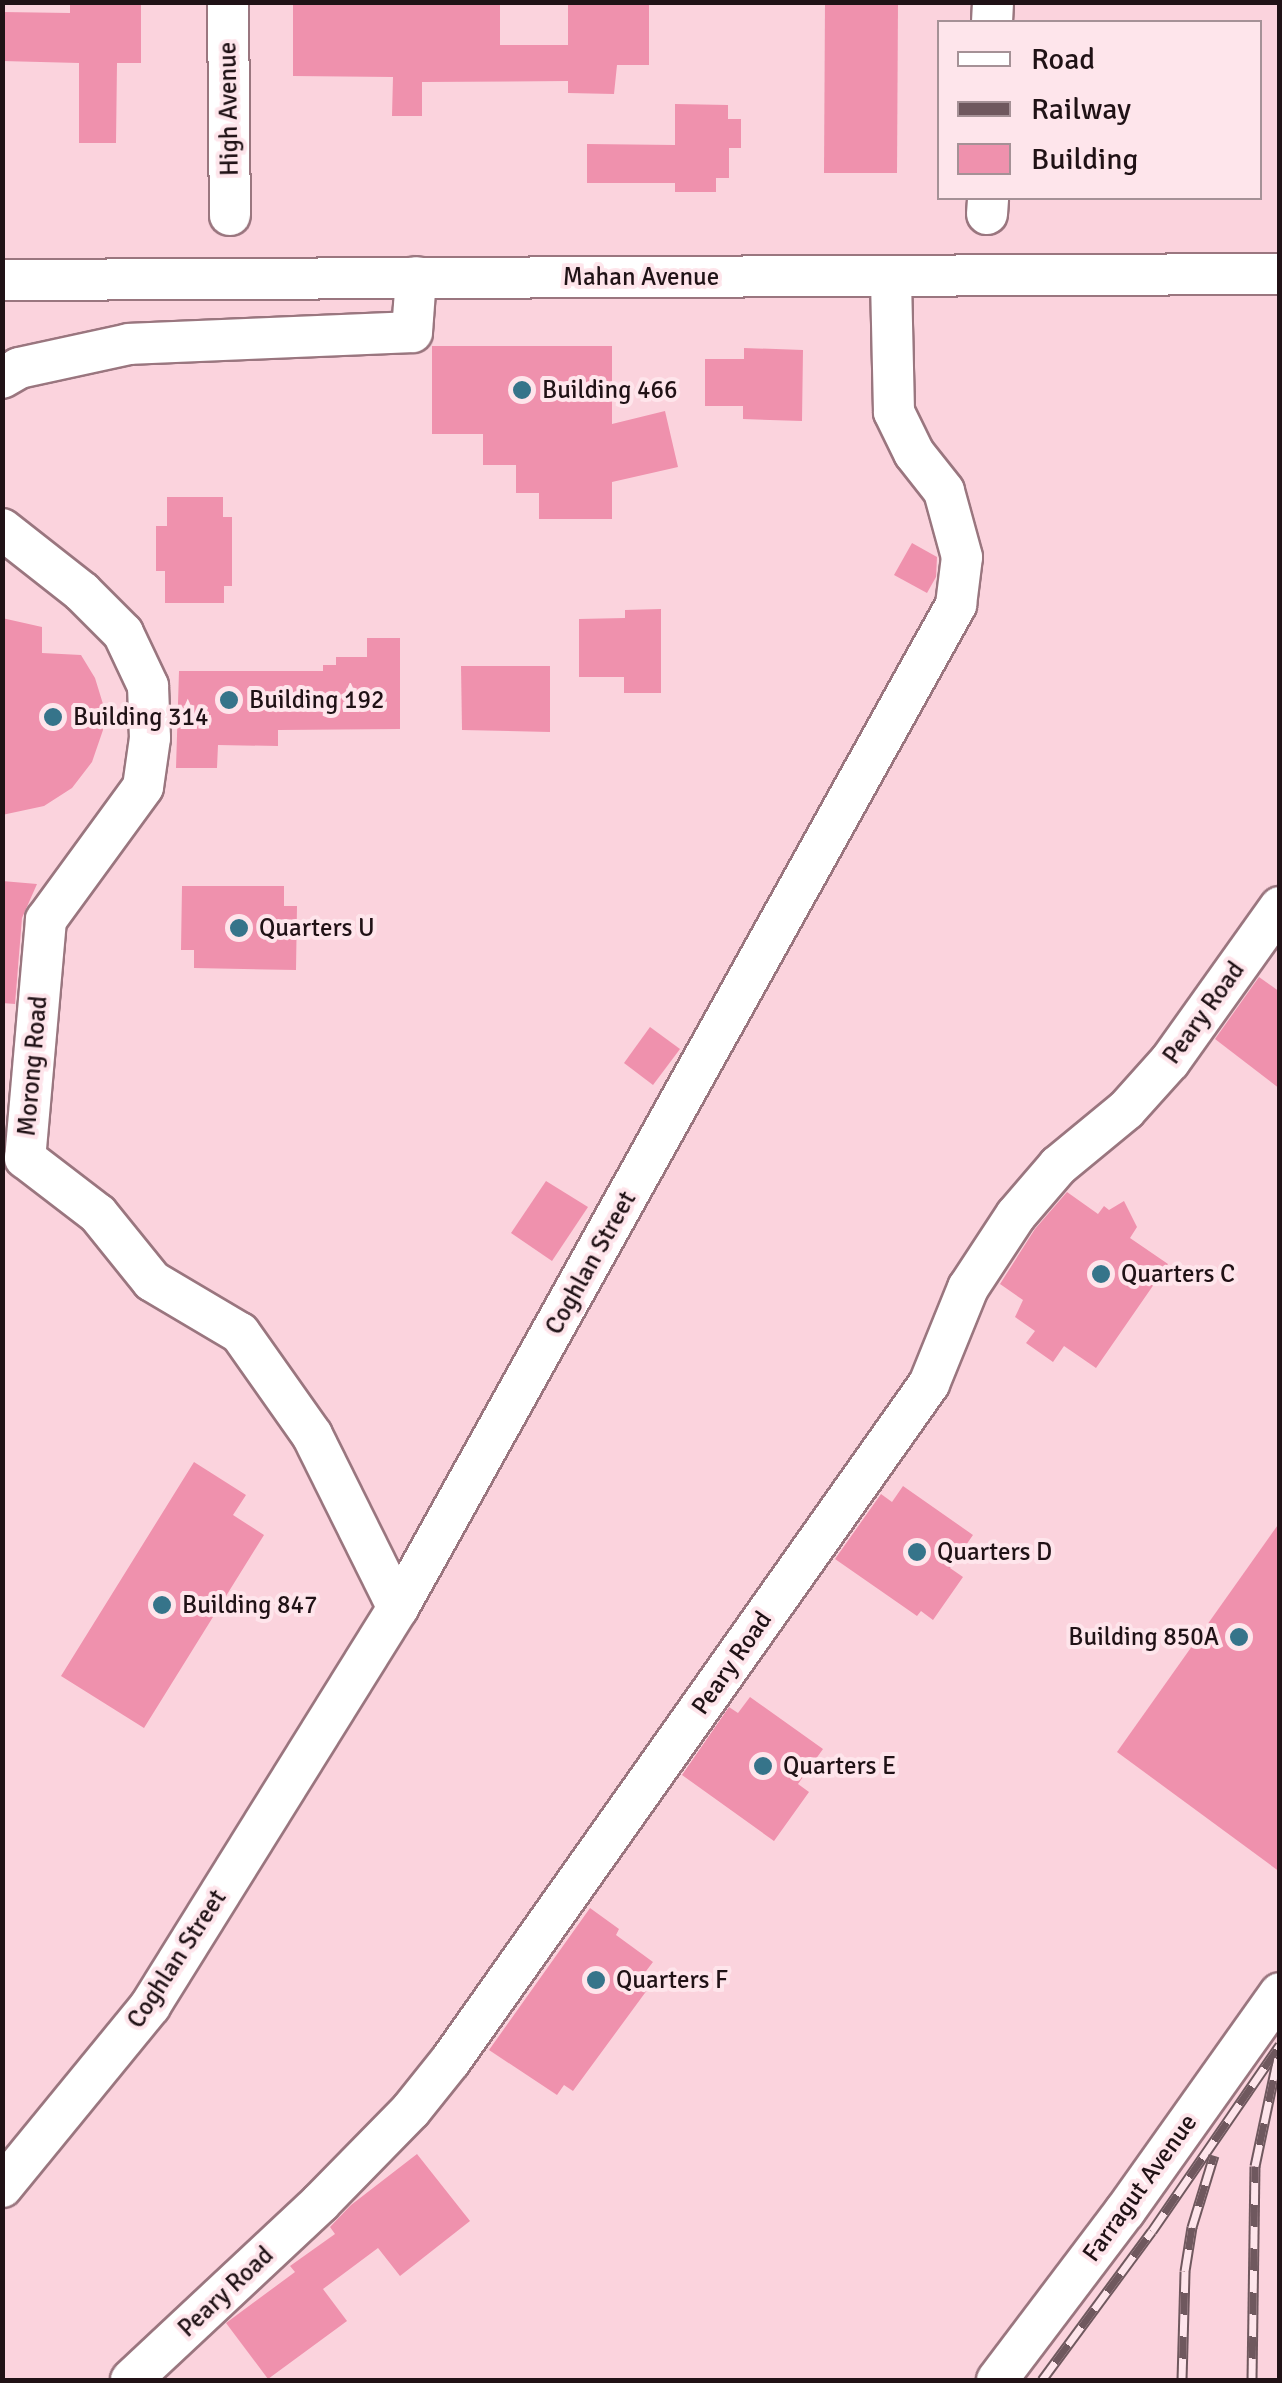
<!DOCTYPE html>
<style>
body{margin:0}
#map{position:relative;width:1282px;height:2383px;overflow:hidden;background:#fbd3dd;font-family:Signika,sans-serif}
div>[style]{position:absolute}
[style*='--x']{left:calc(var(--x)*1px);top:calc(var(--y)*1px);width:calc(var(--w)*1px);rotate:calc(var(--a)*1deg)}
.building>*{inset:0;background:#ef91ad}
.roads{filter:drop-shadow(2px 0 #9a767f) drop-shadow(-2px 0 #9a767f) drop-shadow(0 2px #9a767f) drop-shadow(0 -2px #9a767f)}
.street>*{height:40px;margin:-20px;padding:0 20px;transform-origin:20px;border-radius:20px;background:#fff}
.rail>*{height:11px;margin-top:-5.5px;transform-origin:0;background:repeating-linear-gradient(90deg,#fee5eb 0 22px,#6f585e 0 44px);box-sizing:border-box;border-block:2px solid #6f585e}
.dots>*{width:28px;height:28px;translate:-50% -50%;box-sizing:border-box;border:5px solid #fee5eb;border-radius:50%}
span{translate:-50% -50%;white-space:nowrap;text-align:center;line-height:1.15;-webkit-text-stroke:8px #fee5eb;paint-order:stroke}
.street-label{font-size:25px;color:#201216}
.poi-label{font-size:25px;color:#201216}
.left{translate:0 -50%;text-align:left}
.right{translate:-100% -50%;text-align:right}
.frame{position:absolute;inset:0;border:5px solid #201216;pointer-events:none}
.legend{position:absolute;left:937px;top:20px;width:325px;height:180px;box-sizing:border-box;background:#fee5eb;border:2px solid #a59196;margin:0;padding:12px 18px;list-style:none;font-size:30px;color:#201216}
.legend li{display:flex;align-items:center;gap:20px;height:50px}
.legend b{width:50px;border:2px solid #a59196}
</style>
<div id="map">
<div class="building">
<i style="clip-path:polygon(70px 2px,141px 2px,141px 63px,117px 63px,116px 143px,79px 143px,79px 63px,2px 61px,2px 12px,70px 13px)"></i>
<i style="clip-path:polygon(293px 2px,500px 2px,500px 45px,568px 45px,568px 2px,649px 2px,649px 65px,617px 65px,614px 94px,568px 93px,568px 81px,422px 82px,422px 116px,392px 116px,393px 77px,293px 76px)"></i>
<i style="clip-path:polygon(825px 2px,898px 2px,897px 173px,824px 173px)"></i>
<i style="clip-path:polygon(675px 104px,728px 105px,728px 119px,741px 119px,741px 148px,729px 148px,729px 178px,716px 178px,716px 192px,675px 192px,675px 183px,587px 183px,587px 144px,675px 145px)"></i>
<i style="clip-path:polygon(432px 346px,612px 346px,612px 424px,665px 411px,678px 467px,612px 482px,612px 519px,539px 519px,539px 493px,516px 493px,516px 465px,483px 465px,483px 434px,432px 434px)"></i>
<i style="clip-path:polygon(744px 348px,803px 350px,802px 421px,743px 419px,743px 406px,705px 406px,705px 359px,744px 359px)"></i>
<i style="clip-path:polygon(167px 497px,223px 497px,223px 517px,232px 517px,232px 586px,224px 586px,224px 603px,165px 603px,165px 571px,156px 571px,156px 526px,167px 526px)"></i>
<i style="clip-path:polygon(912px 543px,937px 557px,936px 577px,927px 593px,894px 575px)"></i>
<i style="clip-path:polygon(661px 609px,661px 693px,624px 693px,624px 677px,579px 677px,579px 619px,625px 618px,625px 610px)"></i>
<i style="clip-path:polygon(2px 618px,42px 627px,42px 653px,81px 655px,95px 678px,103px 704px,103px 730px,92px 762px,72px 788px,44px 806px,2px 815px)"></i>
<i style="clip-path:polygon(367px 638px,400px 638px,400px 729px,278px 730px,278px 746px,218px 745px,217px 768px,176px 768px,179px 671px,323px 671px,323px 665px,336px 665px,336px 657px,367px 657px)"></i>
<i style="clip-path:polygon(461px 666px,550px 666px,550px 732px,462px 730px)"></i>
<i style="clip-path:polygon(2px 881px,37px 884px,22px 918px,15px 1004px,2px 1003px)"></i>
<i style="clip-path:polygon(182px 886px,284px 886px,284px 906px,297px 906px,296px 970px,194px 968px,194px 950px,181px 950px)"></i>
<i style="clip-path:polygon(1259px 977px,1280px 992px,1280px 1089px,1215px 1039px)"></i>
<i style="clip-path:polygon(650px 1027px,680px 1049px,653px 1085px,624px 1063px)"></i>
<i style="clip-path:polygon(546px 1181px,588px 1207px,552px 1261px,511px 1233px)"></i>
<i style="clip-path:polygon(1067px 1192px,1098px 1214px,1104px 1206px,1109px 1210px,1124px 1201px,1137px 1227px,1130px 1238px,1168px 1264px,1096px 1368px,1064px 1346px,1053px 1362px,1026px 1343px,1035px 1331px,1015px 1317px,1023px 1300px,1000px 1284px,1035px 1229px)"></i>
<i style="clip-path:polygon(194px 1462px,246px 1495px,233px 1515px,264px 1535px,144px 1728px,61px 1676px)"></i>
<i style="clip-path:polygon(903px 1486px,973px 1535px,950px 1568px,963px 1577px,933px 1620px,921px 1611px,917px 1616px,835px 1559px,881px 1494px,892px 1502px)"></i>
<i style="clip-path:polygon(1280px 1522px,1280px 1872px,1117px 1752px)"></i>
<i style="clip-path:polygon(750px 1697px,823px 1749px,798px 1784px,809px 1792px,774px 1841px,682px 1775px,729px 1707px,738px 1713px)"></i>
<i style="clip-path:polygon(590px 1908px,619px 1929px,616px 1935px,653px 1962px,643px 1975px,653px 1982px,573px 2091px,564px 2085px,557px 2095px,489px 2050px)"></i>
<i style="clip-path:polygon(417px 2154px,470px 2221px,400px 2276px,378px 2248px,323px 2289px,347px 2321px,268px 2379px,226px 2323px,295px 2272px,290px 2266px,335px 2234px,330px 2227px,351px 2205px)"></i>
</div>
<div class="roads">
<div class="street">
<i style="--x:228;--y:2;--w:213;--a:89.5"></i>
<i style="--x:992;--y:22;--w:20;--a:-87"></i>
<i style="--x:987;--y:214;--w:16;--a:-86"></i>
<i style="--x:2;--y:280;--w:1278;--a:-0.27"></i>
<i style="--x:2;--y:378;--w:20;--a:-30"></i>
<i style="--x:19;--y:368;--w:113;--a:-12.3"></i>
<i style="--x:129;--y:344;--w:283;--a:-2.4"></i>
<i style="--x:412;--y:332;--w:55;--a:-85.8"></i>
<i style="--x:2;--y:529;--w:102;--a:38.2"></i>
<i style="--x:82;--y:592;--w:58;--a:45"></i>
<i style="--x:123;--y:633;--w:59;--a:64.7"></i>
<i style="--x:148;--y:686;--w:52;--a:87.8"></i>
<i style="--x:150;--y:738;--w:49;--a:98.1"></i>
<i style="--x:143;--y:787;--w:165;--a:126.1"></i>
<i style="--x:46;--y:920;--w:239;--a:95"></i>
<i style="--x:25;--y:1158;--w:92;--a:37.5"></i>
<i style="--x:98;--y:1214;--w:86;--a:51.1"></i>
<i style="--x:152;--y:1281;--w:102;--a:30.6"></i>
<i style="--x:240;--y:1333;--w:125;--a:54.8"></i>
<i style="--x:312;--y:1435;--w:193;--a:63.6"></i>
<i style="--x:2;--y:2187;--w:234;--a:-50.7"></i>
<i style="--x:150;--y:2006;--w:469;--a:-58.1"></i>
<i style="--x:398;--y:1608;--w:1148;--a:-60.91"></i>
<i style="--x:956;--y:605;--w:48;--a:-82.9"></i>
<i style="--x:962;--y:557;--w:68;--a:-105.3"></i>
<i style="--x:944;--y:491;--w:48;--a:-128.3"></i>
<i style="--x:914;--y:453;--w:46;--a:-116"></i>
<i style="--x:894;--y:412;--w:135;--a:-91.3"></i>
<i style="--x:131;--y:2380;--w:259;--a:-43.1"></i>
<i style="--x:320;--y:2203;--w:130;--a:-45.6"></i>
<i style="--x:411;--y:2110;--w:64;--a:-51.3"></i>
<i style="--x:451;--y:2060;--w:828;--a:-54.74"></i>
<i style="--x:929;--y:1384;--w:104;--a:-67.9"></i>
<i style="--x:968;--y:1288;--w:87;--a:-56.7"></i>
<i style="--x:1016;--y:1215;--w:65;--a:-49.4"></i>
<i style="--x:1058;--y:1166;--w:88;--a:-39.5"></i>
<i style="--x:1126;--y:1110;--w:66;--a:-48.1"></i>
<i style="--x:1170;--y:1061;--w:189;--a:-54.5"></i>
<i style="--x:997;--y:2380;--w:212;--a:-52.9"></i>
<i style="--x:1125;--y:2211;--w:267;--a:-54.6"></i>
</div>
</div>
<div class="rail">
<i style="--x:1042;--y:2380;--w:185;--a:-53.6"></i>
<i style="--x:1152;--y:2231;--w:226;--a:-55.5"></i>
<i style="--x:1182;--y:2380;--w:109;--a:-88.4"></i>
<i style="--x:1185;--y:2271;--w:45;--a:-81"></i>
<i style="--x:1192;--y:2227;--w:75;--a:-73"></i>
<i style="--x:1252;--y:2380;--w:214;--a:-89.2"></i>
<i style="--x:1255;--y:2166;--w:111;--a:-78.1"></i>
</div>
<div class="dots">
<i style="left:522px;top:390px;background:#36748a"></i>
<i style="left:229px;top:700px;background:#36748a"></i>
<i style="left:53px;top:717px;background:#36748a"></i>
<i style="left:239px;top:928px;background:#36748a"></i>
<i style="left:1101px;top:1274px;background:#36748a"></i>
<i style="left:917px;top:1552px;background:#36748a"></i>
<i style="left:162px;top:1605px;background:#36748a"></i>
<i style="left:1239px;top:1637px;background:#36748a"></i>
<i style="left:763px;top:1766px;background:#36748a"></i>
<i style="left:596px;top:1980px;background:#36748a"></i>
</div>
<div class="street-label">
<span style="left:229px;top:109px;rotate:-91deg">High Avenue</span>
<span style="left:641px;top:277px">Mahan Avenue</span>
<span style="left:1204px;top:1013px;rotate:-54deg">Peary Road</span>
<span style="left:33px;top:1066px;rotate:-85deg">Morong Road</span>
<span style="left:591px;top:1263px;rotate:-61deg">Coghlan Street</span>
<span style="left:732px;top:1663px;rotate:-55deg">Peary Road</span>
<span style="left:177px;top:1959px;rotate:-57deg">Coghlan Street</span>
<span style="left:1140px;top:2188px;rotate:-54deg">Farragut Avenue</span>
<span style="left:226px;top:2292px;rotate:-43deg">Peary Road</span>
</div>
<div class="poi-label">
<span class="left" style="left:542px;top:390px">Building 466</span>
<span class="left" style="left:249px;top:700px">Building 192</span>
<span class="left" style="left:73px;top:717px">Building 314</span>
<span class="left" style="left:259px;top:928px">Quarters U</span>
<span class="left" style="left:1121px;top:1274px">Quarters C</span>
<span class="left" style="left:937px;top:1552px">Quarters D</span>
<span class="left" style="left:182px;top:1605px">Building 847</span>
<span class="right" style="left:1219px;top:1637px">Building 850A</span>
<span class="left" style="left:783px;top:1766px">Quarters E</span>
<span class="left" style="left:616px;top:1980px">Quarters F</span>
</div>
<div class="frame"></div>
<ul class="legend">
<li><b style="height:12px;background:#fff"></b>Road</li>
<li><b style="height:12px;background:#6f585e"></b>Railway</li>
<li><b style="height:28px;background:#ef91ad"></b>Building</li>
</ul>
</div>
